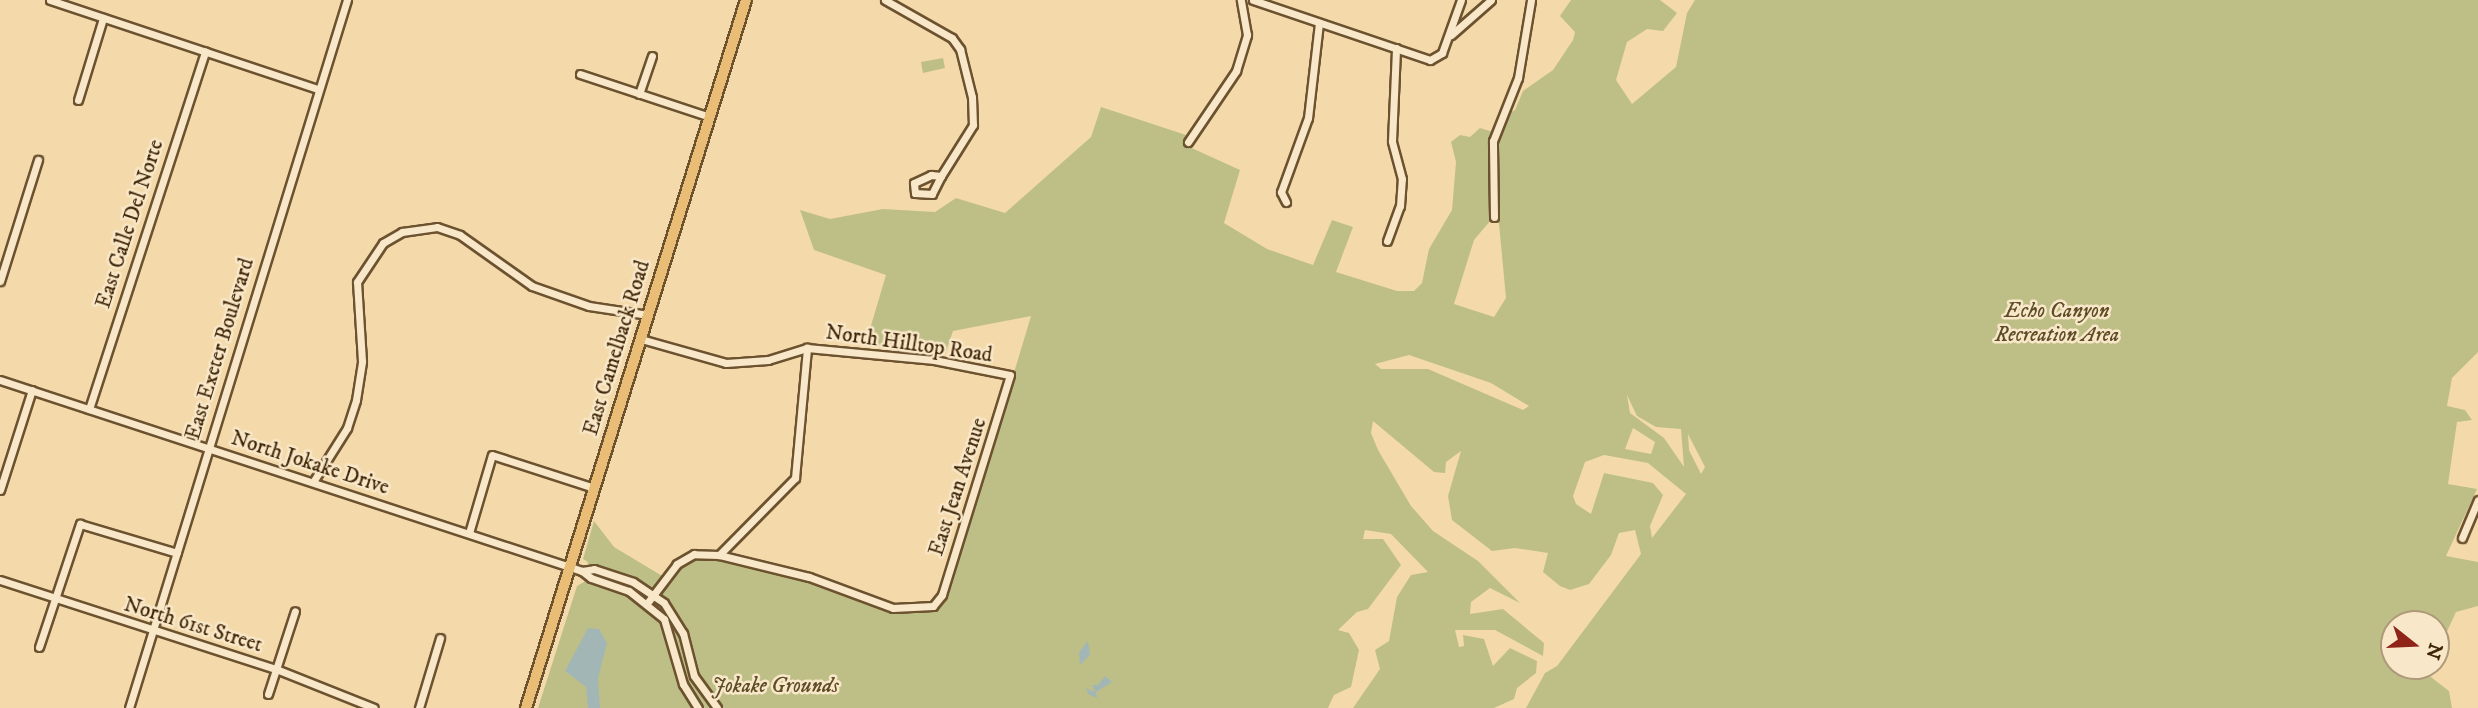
<!DOCTYPE html>
<style>
body{margin:0}
#map{position:relative;width:2478px;height:708px;overflow:hidden;background:#f4daab;font-family:"IM FELL DW Pica",serif}
div>[style]{position:absolute}
[style*='--x']{left:calc(var(--x)*1px);top:calc(var(--y)*1px);width:calc(var(--w)*1px);rotate:calc(var(--a)*1deg)}
.green>*{inset:0;background:#bebf87}
.water>*{inset:0;background:#a2b7b5}
.roads{filter:drop-shadow(2px 0 #6c522f) drop-shadow(-2px 0 #6c522f) drop-shadow(0 2px #6c522f) drop-shadow(0 -2px #6c522f)}
.minor>*{height:7px;margin:-3.5px;padding:0 3.5px;transform-origin:3.5px;border-radius:3.5px;background:#f8e7c8}
.primary>*{height:10px;margin:-5px;padding:0 5px;transform-origin:5px;border-radius:5px;background:#eabd76}
span{translate:-50% -50%;white-space:nowrap;text-align:center;line-height:1.15;-webkit-text-stroke:5px #f8e7c8;paint-order:stroke}
.street-label{font-size:21px;color:#3e2506}
.park-label{font-size:21px;color:#5e4c26;font-style:italic}
.north{position:absolute;left:2380px;top:610px;width:70px;height:70px;box-sizing:border-box;background:#f8e7c8;border:2px solid #ae997a;border-radius:50%;rotate:108deg;font-size:19px;font-weight:700;line-height:28px;text-align:center;color:#3e2506}
.north::after{content:'';display:block;margin:auto;width:24px;height:32px;background:#8f2418;clip-path:polygon(50% 0,100% 100%,50% 72%,0 100%)}
</style>
<div id="map">
<div class="green">
<i style="clip-path:polygon(evenodd,1571px 0,1660px 0,1677px 13px,1663px 31px,1647px 29px,1627px 42px,1616px 80px,1632px 104px,1676px 67px,1687px 13px,1695px 0,2478px 0,2478px 352px,2452px 378px,2447px 406px,2465px 410px,2472px 420px,2457px 422px,2448px 484px,2477px 489px,2446px 556px,2478px 562px,2478px 606px,2456px 612px,2436px 655px,2436px 624px,2394px 624px,2394px 666px,2431px 666px,2427px 674px,2449px 691px,2452px 708px,1526px 708px,1545px 673px,1557px 666px,1641px 554px,1635px 530px,1619px 533px,1611px 555px,1589px 584px,1570px 590px,1560px 586px,1543px 572px,1548px 553px,1515px 548px,1492px 551px,1452px 520px,1448px 496px,1461px 451px,1446px 462px,1445px 473px,1434px 472px,1373px 421px,1371px 433px,1378px 450px,1411px 506px,1433px 531px,1478px 561px,1520px 603px,1490px 588px,1471px 602px,1470px 614px,1503px 609px,1544px 643px,1543px 656px,1495px 630px,1455px 630px,1459px 647px,1464px 646px,1463px 635px,1484px 639px,1493px 666px,1510px 648px,1537px 661px,1536px 673px,1517px 688px,1514px 699px,1494px 708px,1353px 708px,1380px 669px,1375px 650px,1389px 641px,1397px 597px,1411px 575px,1428px 572px,1391px 534px,1365px 530px,1363px 539px,1383px 539px,1401px 565px,1368px 609px,1357px 612px,1338px 630px,1349px 633px,1359px 650px,1351px 687px,1334px 695px,1328px 708px,538px 708px,577px 586px,584px 582px,588px 562px,583px 559px,594px 521px,614px 547px,669px 580px,692px 559px,720px 559px,801px 578px,867px 605px,921px 613px,935px 609px,976px 499px,1031px 316px,953px 331px,945px 354px,899px 352px,878px 345px,867px 339px,886px 275px,814px 250px,800px 210px,830px 219px,883px 209px,935px 212px,956px 198px,1005px 213px,1091px 137px,1101px 107px,1189px 136px,1185px 145px,1240px 170px,1224px 223px,1267px 249px,1313px 265px,1332px 220px,1353px 227px,1336px 272px,1397px 291px,1414px 291px,1422px 283px,1429px 249px,1452px 210px,1456px 162px,1451px 142px,1460px 135px,1470px 137px,1480px 128px,1493px 132px,1491px 220px,1474px 240px,1454px 304px,1494px 317px,1506px 298px,1496px 192px,1498px 135px,1505px 115px,1515px 110px,1523px 91px,1553px 70px,1573px 40px,1575px 32px,1560px 16px,1571px 0,1409px 355px,1491px 383px,1529px 406px,1523px 410px,1428px 369px,1381px 369px,1375px 364px,1409px 355px,1571px 0,1627px 395px,1637px 416px,1656px 427px,1681px 429px,1684px 467px,1664px 438px,1630px 413px,1627px 395px,1571px 0,1633px 428px,1655px 442px,1651px 454px,1625px 449px,1633px 428px,1571px 0,1688px 434px,1705px 467px,1701px 474px,1689px 450px,1688px 434px,1571px 0,1604px 455px,1648px 463px,1686px 494px,1652px 538px,1650px 526px,1663px 495px,1653px 483px,1604px 473px,1591px 514px,1576px 504px,1573px 496px,1585px 462px,1604px 455px)"></i>
<i style="clip-path:polygon(943px 58px,945px 68px,923px 73px,921px 62px)"></i>
</div>
<div class="water">
<i style="clip-path:polygon(588px 628px,599px 629px,607px 643px,598px 679px,600px 708px,588px 708px,586px 687px,565px 671px)"></i>
<i style="clip-path:polygon(1088px 641px,1090px 655px,1080px 665px,1079px 652px)"></i>
<i style="clip-path:polygon(1105px 676px,1112px 682px,1096px 692px,1097px 698px,1088px 694px,1086px 688px,1095px 692px,1092px 685px,1098px 685px)"></i>
</div>
<div class="roads">
<div class="minor">
<i style="--x:50;--y:0;--w:282;--a:18.4"></i>
<i style="--x:885;--y:0;--w:77;--a:29.6"></i>
<i style="--x:952;--y:38;--w:14;--a:54"></i>
<i style="--x:960;--y:49;--w:49;--a:76"></i>
<i style="--x:972;--y:97;--w:28;--a:88"></i>
<i style="--x:973;--y:125;--w:60;--a:122.1"></i>
<i style="--x:1253;--y:0;--w:187;--a:18.7"></i>
<i style="--x:1430;--y:60;--w:14;--a:-30"></i>
<i style="--x:1442;--y:53;--w:56;--a:-70.3"></i>
<i style="--x:1451;--y:35;--w:53;--a:-41.2"></i>
<i style="--x:580;--y:74;--w:137;--a:18.3"></i>
<i style="--x:639;--y:94;--w:40;--a:-71.1"></i>
<i style="--x:78;--y:100;--w:86;--a:-73"></i>
<i style="--x:1188;--y:142;--w:86;--a:-55.9"></i>
<i style="--x:1236;--y:71;--w:38;--a:-73"></i>
<i style="--x:1247;--y:35;--w:36;--a:-100"></i>
<i style="--x:931;--y:175;--w:10;--a:6"></i>
<i style="--x:941;--y:176;--w:20;--a:117"></i>
<i style="--x:932;--y:194;--w:17;--a:-177"></i>
<i style="--x:915;--y:193;--w:10;--a:-96"></i>
<i style="--x:914;--y:183;--w:19;--a:-25"></i>
<i style="--x:1286;--y:202;--w:11;--a:-117"></i>
<i style="--x:1281;--y:192;--w:79;--a:-70"></i>
<i style="--x:1308;--y:118;--w:96;--a:-83.4"></i>
<i style="--x:1494;--y:217;--w:76;--a:-90.8"></i>
<i style="--x:1493;--y:141;--w:68;--a:-68.4"></i>
<i style="--x:1518;--y:78;--w:79;--a:-80.5"></i>
<i style="--x:1387;--y:241;--w:37;--a:-70"></i>
<i style="--x:1400;--y:206;--w:27;--a:-86"></i>
<i style="--x:1402;--y:179;--w:39;--a:-105"></i>
<i style="--x:1392;--y:141;--w:93;--a:-87.5"></i>
<i style="--x:0;--y:281;--w:127;--a:-72.6"></i>
<i style="--x:641;--y:339;--w:88;--a:15.8"></i>
<i style="--x:726;--y:363;--w:42;--a:-4.1"></i>
<i style="--x:768;--y:360;--w:41;--a:-17.1"></i>
<i style="--x:807;--y:348;--w:128;--a:5.4"></i>
<i style="--x:934;--y:360;--w:77;--a:11.2"></i>
<i style="--x:1010;--y:375;--w:230;--a:107.2"></i>
<i style="--x:942;--y:595;--w:14;--a:129"></i>
<i style="--x:933;--y:606;--w:40;--a:177.1"></i>
<i style="--x:893;--y:608;--w:90;--a:-159.7"></i>
<i style="--x:809;--y:577;--w:93;--a:-166.3"></i>
<i style="--x:719;--y:555;--w:25;--a:-178"></i>
<i style="--x:694;--y:554;--w:20;--a:150"></i>
<i style="--x:677;--y:564;--w:48;--a:127.3"></i>
<i style="--x:0;--y:380;--w:613;--a:18.17"></i>
<i style="--x:582;--y:571;--w:11;--a:38"></i>
<i style="--x:591;--y:578;--w:40;--a:18.9"></i>
<i style="--x:629;--y:591;--w:45;--a:38.7"></i>
<i style="--x:664;--y:619;--w:68;--a:73.7"></i>
<i style="--x:683;--y:684;--w:28;--a:58"></i>
<i style="--x:89;--y:409;--w:376;--a:-72"></i>
<i style="--x:313;--y:482;--w:64;--a:-57.8"></i>
<i style="--x:347;--y:428;--w:29;--a:-72"></i>
<i style="--x:356;--y:400;--w:39;--a:-81"></i>
<i style="--x:362;--y:361;--w:79;--a:-93.6"></i>
<i style="--x:357;--y:282;--w:47;--a:-56.3"></i>
<i style="--x:383;--y:243;--w:22;--a:-30"></i>
<i style="--x:402;--y:232;--w:35;--a:-8"></i>
<i style="--x:437;--y:227;--w:24;--a:19"></i>
<i style="--x:460;--y:235;--w:88;--a:35.3"></i>
<i style="--x:532;--y:286;--w:60;--a:19.3"></i>
<i style="--x:589;--y:306;--w:60;--a:8.7"></i>
<i style="--x:0;--y:490;--w:105;--a:-72.3"></i>
<i style="--x:469;--y:533;--w:81;--a:-73.6"></i>
<i style="--x:492;--y:455;--w:107;--a:17.9"></i>
<i style="--x:2462;--y:538;--w:41;--a:-67.2"></i>
<i style="--x:719;--y:555;--w:108;--a:-45.4"></i>
<i style="--x:795;--y:478;--w:131;--a:-84.7"></i>
<i style="--x:582;--y:571;--w:12;--a:-9"></i>
<i style="--x:594;--y:569;--w:41;--a:18.4"></i>
<i style="--x:633;--y:582;--w:37;--a:34"></i>
<i style="--x:664;--y:603;--w:36;--a:58"></i>
<i style="--x:683;--y:633;--w:44;--a:75.7"></i>
<i style="--x:694;--y:676;--w:39;--a:54"></i>
<i style="--x:0;--y:580;--w:290;--a:17.9"></i>
<i style="--x:276;--y:669;--w:105;--a:21.7"></i>
<i style="--x:39;--y:647;--w:130;--a:-71.6"></i>
<i style="--x:80;--y:524;--w:101;--a:16.6"></i>
<i style="--x:268;--y:694;--w:87;--a:-72"></i>
<i style="--x:129;--y:708;--w:741;--a:-72.89"></i>
<i style="--x:419;--y:708;--w:73;--a:-73.3"></i>
</div>
<div class="primary">
<i style="--x:526;--y:708;--w:741;--a:-72.74"></i>
</div>
</div>
<div class="street-label">
<span style="left:130px;top:224px;rotate:-72deg">East Calle Del Norte</span>
<span style="left:909px;top:344px;rotate:8deg">North Hilltop Road</span>
<span style="left:617px;top:348px;rotate:-73deg">East Camelback Road</span>
<span style="left:220px;top:349px;rotate:-73deg">East Exeter Boulevard</span>
<span style="left:310px;top:463px;rotate:18deg">North Jokake Drive</span>
<span style="left:958px;top:487px;rotate:-72deg">East Jean Avenue</span>
<span style="left:193px;top:625px;rotate:17deg">North 61st Street</span>
</div>
<div class="park-label">
<span style="left:2057px;top:323px">Echo Canyon<br>Recreation Area</span>
<span style="left:775px;top:686px">Jokake Grounds</span>
</div>
<div class="north">N</div>
</div>
